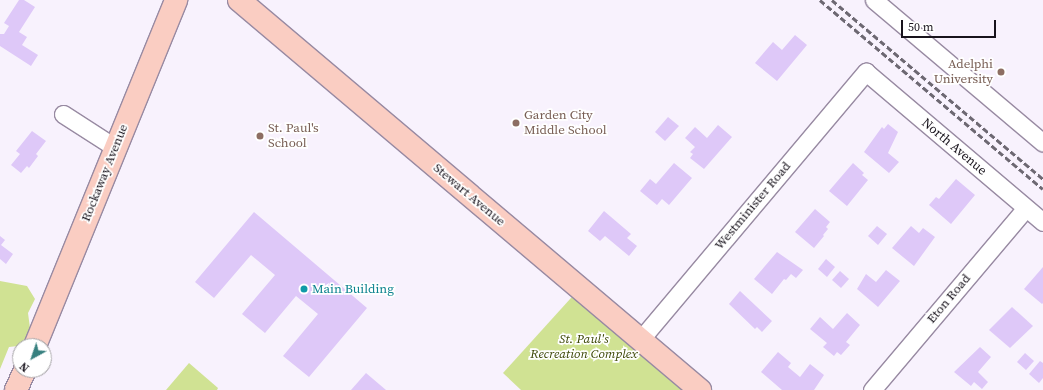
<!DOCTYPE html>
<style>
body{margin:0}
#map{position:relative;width:1043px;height:390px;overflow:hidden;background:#f8f2fd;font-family:"Source Serif 4",serif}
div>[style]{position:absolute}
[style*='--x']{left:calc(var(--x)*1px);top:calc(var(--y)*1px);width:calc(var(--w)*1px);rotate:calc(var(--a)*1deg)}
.green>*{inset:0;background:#d0e293}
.building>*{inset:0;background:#dec8f8}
.roads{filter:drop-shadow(1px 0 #988aa2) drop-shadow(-1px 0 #988aa2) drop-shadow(0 1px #988aa2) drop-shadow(0 -1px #988aa2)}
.minor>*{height:17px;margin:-8.5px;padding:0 8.5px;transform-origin:8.5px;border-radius:8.5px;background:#fff}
.major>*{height:22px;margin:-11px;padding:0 11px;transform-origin:11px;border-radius:11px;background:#facdc2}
.rail>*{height:3px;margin-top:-1.5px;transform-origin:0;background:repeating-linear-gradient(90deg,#6d6872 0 6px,transparent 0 9px)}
.dots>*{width:11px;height:11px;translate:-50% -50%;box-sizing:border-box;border:2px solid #fff;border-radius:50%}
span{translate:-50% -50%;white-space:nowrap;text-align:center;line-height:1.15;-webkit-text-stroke:3.5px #fff;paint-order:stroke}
.education-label{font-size:13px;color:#785e54}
.right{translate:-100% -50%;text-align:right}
.left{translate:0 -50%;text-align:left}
.street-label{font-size:13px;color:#18131c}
.culture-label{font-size:13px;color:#0d838f}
.park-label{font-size:13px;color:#394400;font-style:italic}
.north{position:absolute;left:12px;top:338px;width:40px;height:40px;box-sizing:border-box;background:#fff;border:1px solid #a3a1a4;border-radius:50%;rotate:220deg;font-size:11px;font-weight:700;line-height:16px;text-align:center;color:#18131c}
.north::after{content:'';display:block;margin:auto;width:14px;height:18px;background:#37807f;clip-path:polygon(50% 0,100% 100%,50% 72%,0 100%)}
.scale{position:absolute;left:901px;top:20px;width:95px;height:18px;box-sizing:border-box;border:2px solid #18131c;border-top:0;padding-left:5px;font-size:12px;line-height:14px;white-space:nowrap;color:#18131c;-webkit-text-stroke:3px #fff;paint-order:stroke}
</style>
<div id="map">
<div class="green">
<i style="clip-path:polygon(0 281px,27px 286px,35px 299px,28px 313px,30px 328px,27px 337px,18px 346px,9px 347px,0 369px)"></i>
<i style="clip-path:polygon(580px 288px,700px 390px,521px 390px,503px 373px)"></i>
<i style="clip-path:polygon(189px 363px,218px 388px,217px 390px,166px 390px)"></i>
</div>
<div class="building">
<i style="clip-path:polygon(19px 0,24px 0,35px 7px,19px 32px,27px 37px,22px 45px,38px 55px,31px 66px,0 46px,0 34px,4px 34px,9px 26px,4px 23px)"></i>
<i style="clip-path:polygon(795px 35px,807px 45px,777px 81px,755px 63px,773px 42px,782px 50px)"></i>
<i style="clip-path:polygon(668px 117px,679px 126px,665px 141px,655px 132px)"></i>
<i style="clip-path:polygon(888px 124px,898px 132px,888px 153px,899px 162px,889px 173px,864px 152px,882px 127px,884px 129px)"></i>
<i style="clip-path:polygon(718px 125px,732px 137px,704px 169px,690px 158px,693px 154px,690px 152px,695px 147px,685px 138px,695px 127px,707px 138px)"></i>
<i style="clip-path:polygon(32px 131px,46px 141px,36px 154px,38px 156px,29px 168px,27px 166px,21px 173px,11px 165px,20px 154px,16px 151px)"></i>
<i style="clip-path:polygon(674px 163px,692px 178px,669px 205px,662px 199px,657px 205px,640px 191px,650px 179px,656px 184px)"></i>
<i style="clip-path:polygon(853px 163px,864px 173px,862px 175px,868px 180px,847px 206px,829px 191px)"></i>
<i style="clip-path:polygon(956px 179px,975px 195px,951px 224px,929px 205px,936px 197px,939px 199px)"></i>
<i style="clip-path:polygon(815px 209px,830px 222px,826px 227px,828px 229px,823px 235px,824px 236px,814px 248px,795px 232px)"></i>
<i style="clip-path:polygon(604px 211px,631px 234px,627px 238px,637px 246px,629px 256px,605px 236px,600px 241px,588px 231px)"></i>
<i style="clip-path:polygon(254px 212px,367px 308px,309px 377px,283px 356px,318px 314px,296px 296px,265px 333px,242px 314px,275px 275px,251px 255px,214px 298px,195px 282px)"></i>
<i style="clip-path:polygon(877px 226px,887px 234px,878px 245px,868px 236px)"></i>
<i style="clip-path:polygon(911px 226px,919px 233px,923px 228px,935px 237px,914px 266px,892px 248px)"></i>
<i style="clip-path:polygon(0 236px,5px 240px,1px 245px,13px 254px,6px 264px,0 259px)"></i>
<i style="clip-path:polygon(777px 252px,803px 270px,796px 278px,791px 274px,786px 280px,784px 279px,772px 294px,754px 279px)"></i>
<i style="clip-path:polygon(826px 259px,835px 267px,827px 277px,818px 269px)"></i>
<i style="clip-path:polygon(1043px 267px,1043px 303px,1042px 304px,1024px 289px)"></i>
<i style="clip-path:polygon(886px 270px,900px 281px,878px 307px,857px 289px,866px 274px,876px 282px)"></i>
<i style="clip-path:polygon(840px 271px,849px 279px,841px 288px,832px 280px)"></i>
<i style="clip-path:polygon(740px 291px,772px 321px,762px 332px,757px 327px,755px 329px,729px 304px)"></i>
<i style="clip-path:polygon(1012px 307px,1033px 326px,1010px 348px,989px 330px)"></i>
<i style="clip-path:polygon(847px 313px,860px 325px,846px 342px,850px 345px,841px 355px,837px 352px,834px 356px,823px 347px,827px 343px,810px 329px,820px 317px,833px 329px)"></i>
<i style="clip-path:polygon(980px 347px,991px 357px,978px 372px,988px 382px,982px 389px,974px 382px,971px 386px,954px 372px)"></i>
<i style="clip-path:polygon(778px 352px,791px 363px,788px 367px,800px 377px,810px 364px,824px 375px,814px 390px,782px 390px,761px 372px)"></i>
<i style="clip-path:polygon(1025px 353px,1034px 361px,1026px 370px,1017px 362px)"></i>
<i style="clip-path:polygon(1040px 361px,1043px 363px,1043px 378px,1039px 383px,1029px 374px)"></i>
<i style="clip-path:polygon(366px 373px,386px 390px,351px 390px)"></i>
</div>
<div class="roads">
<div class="minor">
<i style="--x:874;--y:0;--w:221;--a:40.2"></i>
<i style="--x:63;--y:114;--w:63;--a:32.7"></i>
<i style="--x:640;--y:340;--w:351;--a:-49.9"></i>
<i style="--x:866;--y:72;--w:232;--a:40.3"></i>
<i style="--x:872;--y:390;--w:238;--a:-49.8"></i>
</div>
<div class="major">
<i style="--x:239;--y:0;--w:604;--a:40.23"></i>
<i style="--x:35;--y:346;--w:374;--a:-67.8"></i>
<i style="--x:16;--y:390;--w:22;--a:-66"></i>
</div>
</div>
<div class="rail">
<i style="--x:820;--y:0;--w:292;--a:40.3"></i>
<i style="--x:832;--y:0;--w:277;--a:40.3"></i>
</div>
<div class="dots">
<i style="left:1001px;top:72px;background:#8d6e63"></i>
<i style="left:516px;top:123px;background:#8d6e63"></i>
<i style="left:260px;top:136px;background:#8d6e63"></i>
<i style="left:304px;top:289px;background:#0f9aa8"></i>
</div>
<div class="education-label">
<span class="right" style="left:993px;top:72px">Adelphi<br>University</span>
<span class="left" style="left:524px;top:123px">Garden City<br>Middle School</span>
<span class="left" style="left:268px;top:136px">St. Paul's<br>School</span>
</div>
<div class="street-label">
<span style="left:954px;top:147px;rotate:40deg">North Avenue</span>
<span style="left:105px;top:173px;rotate:-68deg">Rockaway Avenue</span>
<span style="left:469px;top:195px;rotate:40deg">Stewart Avenue</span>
<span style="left:753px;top:206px;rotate:-50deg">Westminister Road</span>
<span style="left:949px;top:299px;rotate:-50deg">Eton Road</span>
</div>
<div class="culture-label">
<span class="left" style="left:312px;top:289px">Main Building</span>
</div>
<div class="park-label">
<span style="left:584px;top:347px">St. Paul's<br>Recreation Complex</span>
</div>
<div class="north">N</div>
<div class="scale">50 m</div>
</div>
